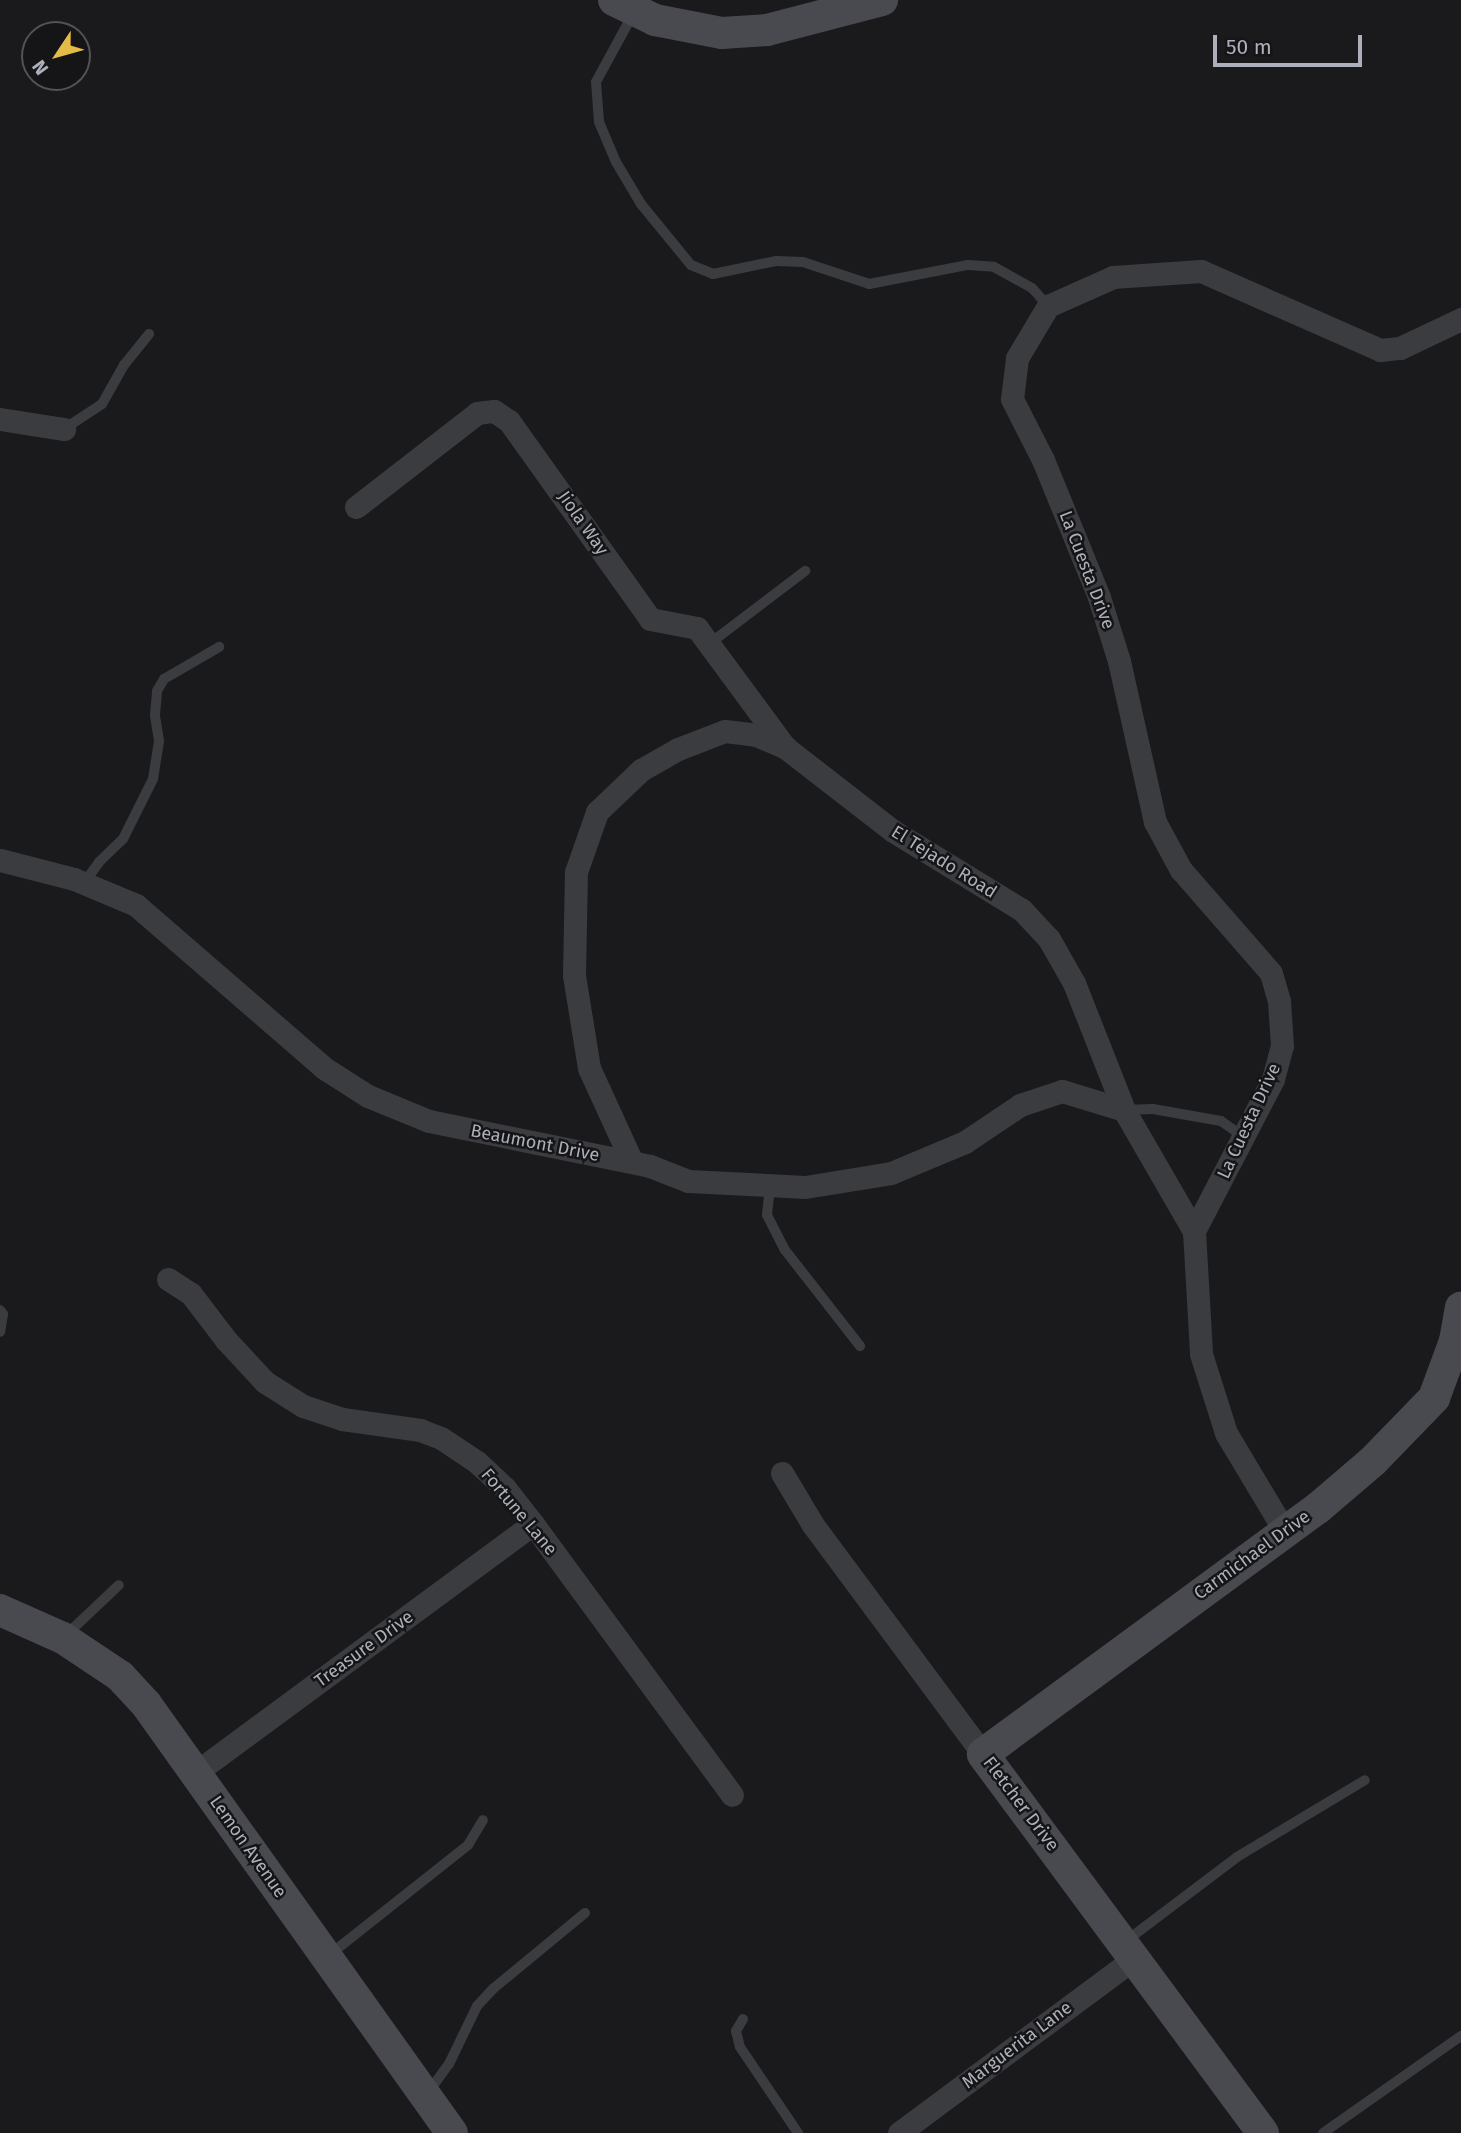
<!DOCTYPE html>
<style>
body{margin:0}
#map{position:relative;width:1461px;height:2133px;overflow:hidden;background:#1a1a1c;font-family:"Fira Sans",sans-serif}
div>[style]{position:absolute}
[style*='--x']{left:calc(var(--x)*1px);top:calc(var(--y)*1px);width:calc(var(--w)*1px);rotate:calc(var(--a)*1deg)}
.lane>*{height:10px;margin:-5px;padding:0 5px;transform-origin:5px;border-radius:5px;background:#3b3c40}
.street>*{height:23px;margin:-11.5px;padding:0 11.5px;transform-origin:11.5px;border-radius:11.5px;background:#3b3c40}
.secondary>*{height:32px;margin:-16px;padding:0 16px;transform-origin:16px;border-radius:16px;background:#494a50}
span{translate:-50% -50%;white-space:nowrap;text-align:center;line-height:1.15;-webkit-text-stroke:5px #151517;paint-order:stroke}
.street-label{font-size:18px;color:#adb0ba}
.north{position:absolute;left:21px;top:21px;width:70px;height:70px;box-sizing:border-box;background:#151517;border:2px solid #525358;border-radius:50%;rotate:234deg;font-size:19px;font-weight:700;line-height:28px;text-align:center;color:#adb0ba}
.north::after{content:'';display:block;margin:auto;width:24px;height:32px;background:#e5bb48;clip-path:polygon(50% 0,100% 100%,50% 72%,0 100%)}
.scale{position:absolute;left:1213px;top:35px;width:149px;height:32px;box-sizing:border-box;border:4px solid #adb0ba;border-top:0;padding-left:9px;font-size:21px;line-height:24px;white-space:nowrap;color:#adb0ba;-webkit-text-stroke:5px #151517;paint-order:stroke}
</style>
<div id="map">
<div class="lane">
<i style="--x:633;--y:14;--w:77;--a:118.6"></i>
<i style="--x:596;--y:82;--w:40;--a:85.7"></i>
<i style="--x:599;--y:122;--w:43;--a:67"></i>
<i style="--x:616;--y:162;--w:49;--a:59.2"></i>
<i style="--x:641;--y:204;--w:79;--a:50.7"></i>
<i style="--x:691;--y:265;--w:24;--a:22"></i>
<i style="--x:713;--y:274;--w:64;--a:-11.7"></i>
<i style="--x:776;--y:261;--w:27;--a:2"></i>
<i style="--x:803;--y:262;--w:70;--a:18.4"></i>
<i style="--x:869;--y:284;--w:101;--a:-10.9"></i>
<i style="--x:968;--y:265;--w:26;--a:4"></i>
<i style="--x:994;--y:267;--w:43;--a:28.9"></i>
<i style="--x:1032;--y:288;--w:24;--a:48"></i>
<i style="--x:64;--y:429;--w:45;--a:-33.3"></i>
<i style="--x:102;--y:404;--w:45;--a:-60.6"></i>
<i style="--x:124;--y:365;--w:40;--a:-51"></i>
<i style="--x:709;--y:644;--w:121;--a:-37.2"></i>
<i style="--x:84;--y:883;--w:26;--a:-54"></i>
<i style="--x:99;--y:862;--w:33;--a:-44"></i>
<i style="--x:123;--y:839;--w:67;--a:-63.4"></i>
<i style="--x:153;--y:779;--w:38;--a:-81"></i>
<i style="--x:159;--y:741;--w:26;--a:-99"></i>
<i style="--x:155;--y:715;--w:24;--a:-85"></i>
<i style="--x:157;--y:691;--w:14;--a:-60"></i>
<i style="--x:164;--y:679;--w:64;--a:-30.2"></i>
<i style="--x:1124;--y:1110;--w:29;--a:-2"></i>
<i style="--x:1153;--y:1109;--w:69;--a:10"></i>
<i style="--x:1221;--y:1121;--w:28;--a:35"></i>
<i style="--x:770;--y:1186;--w:29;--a:96"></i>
<i style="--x:767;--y:1215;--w:39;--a:63"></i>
<i style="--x:785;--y:1250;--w:122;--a:52"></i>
<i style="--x:0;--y:1310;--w:5;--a:53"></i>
<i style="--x:3;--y:1314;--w:18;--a:99"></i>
<i style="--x:65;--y:1636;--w:74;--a:-43.4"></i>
<i style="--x:1126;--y:1941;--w:139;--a:-37.1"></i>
<i style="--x:1237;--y:1857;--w:149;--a:-31"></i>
<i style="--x:328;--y:1956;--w:179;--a:-38.4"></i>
<i style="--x:468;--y:1845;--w:29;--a:-59"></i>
<i style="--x:743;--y:2019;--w:14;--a:120"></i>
<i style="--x:736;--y:2031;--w:16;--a:76"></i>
<i style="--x:740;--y:2047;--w:104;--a:56"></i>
<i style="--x:427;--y:2094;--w:37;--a:-54"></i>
<i style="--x:449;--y:2064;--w:64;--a:-64.2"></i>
<i style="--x:477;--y:2006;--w:25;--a:-47"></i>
<i style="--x:494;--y:1988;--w:118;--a:-39.5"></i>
<i style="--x:1323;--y:2133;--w:169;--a:-35.1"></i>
</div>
<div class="street">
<i style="--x:0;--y:419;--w:65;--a:8.9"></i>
<i style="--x:356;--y:507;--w:153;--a:-37.8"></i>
<i style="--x:477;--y:413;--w:17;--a:-7"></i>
<i style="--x:494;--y:411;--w:18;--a:34"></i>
<i style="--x:509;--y:421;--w:243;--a:54.5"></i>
<i style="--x:650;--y:619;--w:48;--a:10.8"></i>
<i style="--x:697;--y:628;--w:147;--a:53.6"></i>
<i style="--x:0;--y:860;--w:76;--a:14.4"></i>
<i style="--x:74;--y:879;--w:67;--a:22.8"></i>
<i style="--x:136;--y:905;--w:249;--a:40.9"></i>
<i style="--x:324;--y:1068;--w:52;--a:32.5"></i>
<i style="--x:368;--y:1096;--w:66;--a:22.3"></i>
<i style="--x:429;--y:1121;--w:226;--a:11.5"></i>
<i style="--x:650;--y:1166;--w:41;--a:21.5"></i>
<i style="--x:688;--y:1181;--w:117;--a:2.9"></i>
<i style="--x:805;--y:1187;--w:87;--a:-9.2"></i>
<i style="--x:891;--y:1173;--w:80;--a:-22.7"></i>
<i style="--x:965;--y:1142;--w:66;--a:-33.9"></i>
<i style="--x:1020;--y:1105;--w:44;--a:-18.4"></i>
<i style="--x:1062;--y:1091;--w:65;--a:17"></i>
<i style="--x:632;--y:1162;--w:103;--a:-114.6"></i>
<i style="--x:589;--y:1068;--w:94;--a:-99.2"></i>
<i style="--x:574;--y:975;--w:103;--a:-88.9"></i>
<i style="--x:576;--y:872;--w:64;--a:-70.7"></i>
<i style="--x:597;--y:812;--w:61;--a:-43.7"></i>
<i style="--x:641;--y:770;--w:43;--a:-29.6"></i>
<i style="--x:678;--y:749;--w:50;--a:-21"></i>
<i style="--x:725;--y:731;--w:31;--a:7"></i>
<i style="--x:756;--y:735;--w:33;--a:23"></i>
<i style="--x:786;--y:748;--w:135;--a:37.8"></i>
<i style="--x:893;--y:831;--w:151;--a:31.5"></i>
<i style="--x:1022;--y:910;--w:40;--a:47"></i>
<i style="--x:1049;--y:939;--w:51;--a:60.4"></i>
<i style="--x:1074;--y:983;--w:136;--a:68.5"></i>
<i style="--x:1124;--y:1110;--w:140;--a:60"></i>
<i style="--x:1194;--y:1231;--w:123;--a:86.7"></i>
<i style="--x:1201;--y:1354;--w:83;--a:72.4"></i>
<i style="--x:1226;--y:1433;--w:113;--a:59.1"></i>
<i style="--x:1194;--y:1231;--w:171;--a:-62.5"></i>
<i style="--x:1273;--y:1079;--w:34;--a:-75"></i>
<i style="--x:1282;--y:1046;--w:45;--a:-93.8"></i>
<i style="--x:1279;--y:1001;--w:29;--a:-106"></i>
<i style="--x:1271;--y:973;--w:137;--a:-131.1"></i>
<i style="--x:1181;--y:870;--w:55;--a:-118.4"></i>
<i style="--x:1155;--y:822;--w:165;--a:-102.6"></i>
<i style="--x:1119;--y:661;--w:67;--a:-107.4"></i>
<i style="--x:1099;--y:597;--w:148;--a:-112.2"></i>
<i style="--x:1043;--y:460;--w:68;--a:-116.9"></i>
<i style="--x:1012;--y:399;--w:41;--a:-83"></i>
<i style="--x:1017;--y:358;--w:61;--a:-59.2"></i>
<i style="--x:1048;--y:306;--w:71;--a:-24"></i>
<i style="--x:1113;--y:277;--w:88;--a:-3.9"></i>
<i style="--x:1201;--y:271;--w:196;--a:23.8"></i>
<i style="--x:1380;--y:350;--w:20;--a:-6"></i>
<i style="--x:1400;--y:348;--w:68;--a:-25.4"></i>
<i style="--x:168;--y:1279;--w:27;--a:33"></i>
<i style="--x:191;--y:1294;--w:58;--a:52.7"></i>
<i style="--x:226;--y:1340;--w:57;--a:47.1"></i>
<i style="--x:265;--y:1382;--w:45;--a:32.3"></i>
<i style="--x:303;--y:1406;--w:41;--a:18.4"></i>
<i style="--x:342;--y:1419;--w:79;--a:8"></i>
<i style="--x:420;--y:1430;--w:22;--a:21"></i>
<i style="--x:441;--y:1438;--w:43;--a:33.7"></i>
<i style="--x:477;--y:1462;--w:38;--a:43"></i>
<i style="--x:505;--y:1488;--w:46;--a:52.1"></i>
<i style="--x:533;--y:1524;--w:336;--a:53.7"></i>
<i style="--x:782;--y:1473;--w:61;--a:59.2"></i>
<i style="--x:813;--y:1525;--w:285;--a:53.4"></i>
<i style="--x:195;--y:1773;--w:420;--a:-36.4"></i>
<i style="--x:899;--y:2133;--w:294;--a:-36.6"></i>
</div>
<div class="secondary">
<i style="--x:614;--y:0;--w:46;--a:26"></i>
<i style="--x:655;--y:20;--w:68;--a:11"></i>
<i style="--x:722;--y:33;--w:45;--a:-3.8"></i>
<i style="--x:767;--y:30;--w:119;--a:-14.6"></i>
<i style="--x:0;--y:1610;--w:69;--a:24"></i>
<i style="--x:63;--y:1638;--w:69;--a:33.7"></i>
<i style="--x:120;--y:1676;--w:38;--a:47"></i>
<i style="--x:146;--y:1704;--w:527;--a:54.5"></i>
<i style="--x:1263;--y:2133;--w:471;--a:-126.5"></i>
<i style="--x:983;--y:1754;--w:416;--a:-36.3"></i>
<i style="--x:1318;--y:1508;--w:72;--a:-40.5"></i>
<i style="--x:1373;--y:1461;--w:88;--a:-45.9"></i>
<i style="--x:1434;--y:1398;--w:61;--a:-69.8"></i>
<i style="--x:1455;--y:1341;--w:34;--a:-80"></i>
</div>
<div class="street-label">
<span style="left:583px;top:523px;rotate:55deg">Jiola Way</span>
<span style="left:1087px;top:570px;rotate:69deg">La Cuesta Drive</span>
<span style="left:944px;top:862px;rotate:32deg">El Tejado Road</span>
<span style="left:1249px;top:1121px;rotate:-65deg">La Cuesta Drive</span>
<span style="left:535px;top:1143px;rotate:11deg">Beaumont Drive</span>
<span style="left:519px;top:1512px;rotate:50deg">Fortune Lane</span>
<span style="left:1252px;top:1555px;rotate:-36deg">Carmichael Drive</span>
<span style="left:364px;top:1649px;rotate:-36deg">Treasure Drive</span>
<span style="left:1021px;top:1804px;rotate:53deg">Fletcher Drive</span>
<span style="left:248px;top:1847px;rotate:55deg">Lemon Avenue</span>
<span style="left:1017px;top:2045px;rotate:-37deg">Marguerita Lane</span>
</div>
<div class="north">N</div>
<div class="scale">50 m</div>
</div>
